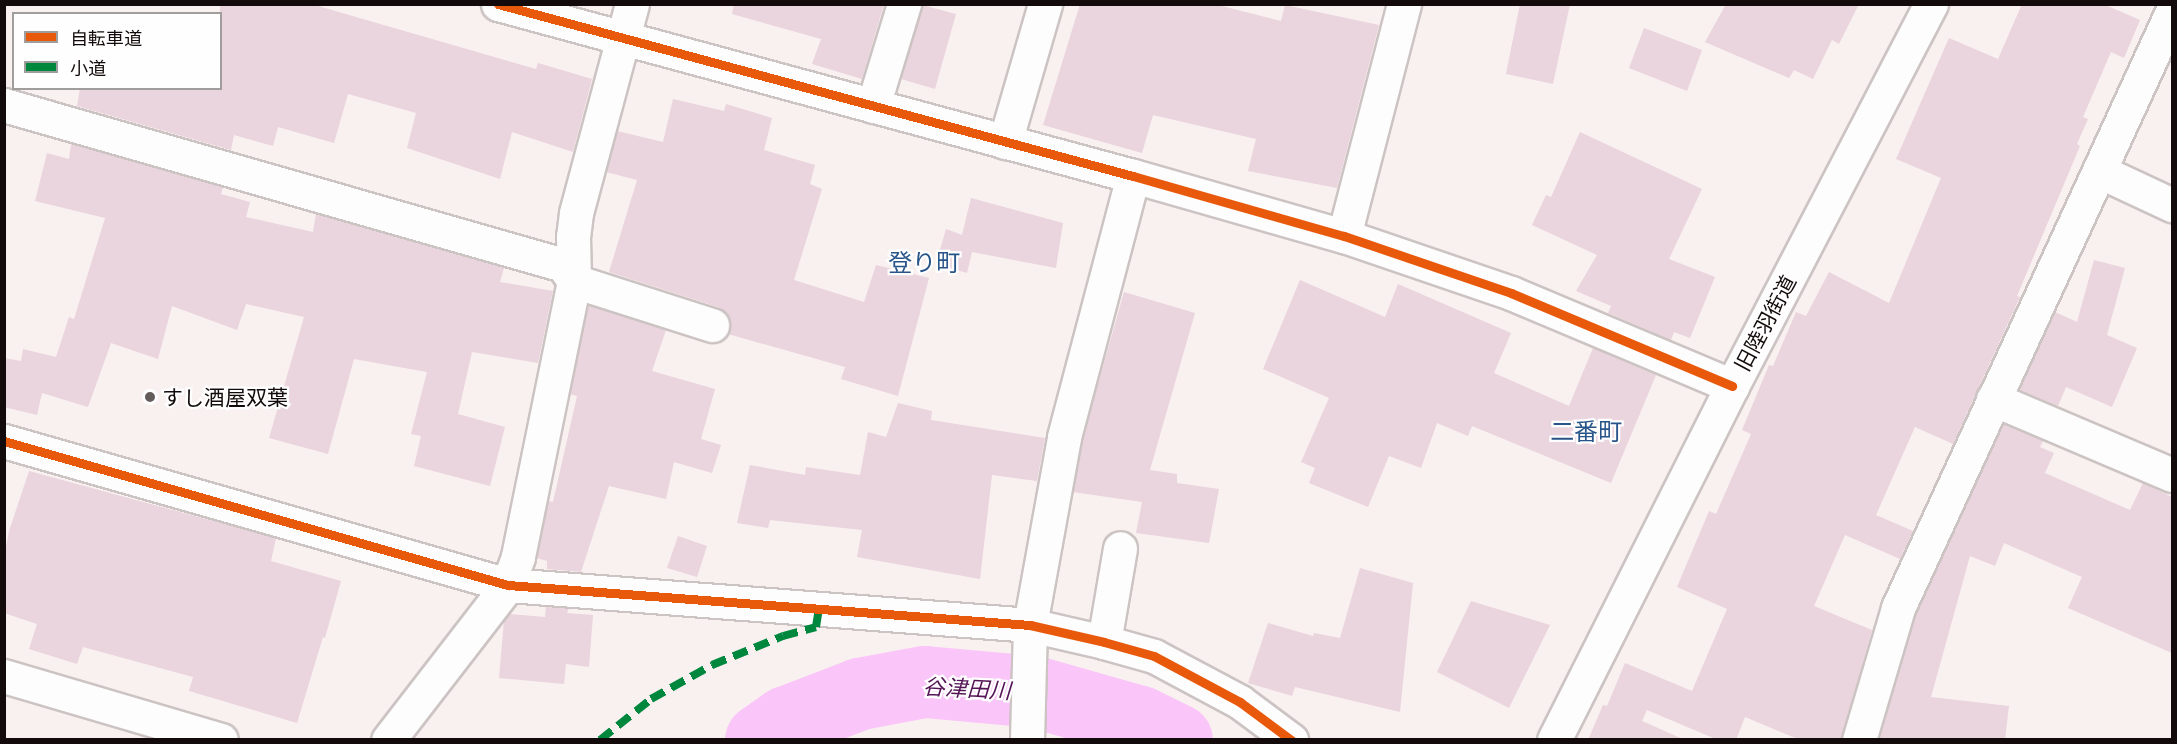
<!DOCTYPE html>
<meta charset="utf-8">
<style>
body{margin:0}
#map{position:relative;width:2177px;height:744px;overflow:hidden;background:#f9f0f0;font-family:"Noto Serif","Noto Sans JP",serif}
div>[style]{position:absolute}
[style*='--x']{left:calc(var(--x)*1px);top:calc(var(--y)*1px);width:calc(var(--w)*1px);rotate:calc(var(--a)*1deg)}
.river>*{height:72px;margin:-36px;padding:0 36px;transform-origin:36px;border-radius:36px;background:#fac5f8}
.building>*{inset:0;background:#ead4dd}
.roads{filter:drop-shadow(2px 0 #ccc3c3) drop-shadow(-2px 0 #ccc3c3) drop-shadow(0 2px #ccc3c3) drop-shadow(0 -2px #ccc3c3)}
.street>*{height:33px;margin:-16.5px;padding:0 16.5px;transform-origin:16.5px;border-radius:16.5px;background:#fefdfd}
.secondary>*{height:33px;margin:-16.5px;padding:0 16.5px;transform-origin:16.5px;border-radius:16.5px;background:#fefdfd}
.quiet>*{height:8px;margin-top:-4px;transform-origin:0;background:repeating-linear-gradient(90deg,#00873e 0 15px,transparent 0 23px)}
.cycleway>*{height:9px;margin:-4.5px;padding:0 4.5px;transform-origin:4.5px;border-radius:4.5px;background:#e8590c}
.dots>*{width:16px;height:16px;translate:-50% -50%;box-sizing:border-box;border:3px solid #fefefe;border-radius:50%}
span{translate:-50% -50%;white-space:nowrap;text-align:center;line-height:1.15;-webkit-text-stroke:4.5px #fefefe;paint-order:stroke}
.street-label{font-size:21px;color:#130b0b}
.poi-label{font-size:21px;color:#130b0b}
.left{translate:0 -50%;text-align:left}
.water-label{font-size:22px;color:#541456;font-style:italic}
.quarter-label{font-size:24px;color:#275489}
.frame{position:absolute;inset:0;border:6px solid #130b0b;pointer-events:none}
.legend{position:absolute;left:12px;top:12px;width:210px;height:78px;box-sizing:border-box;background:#fefefe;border:2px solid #a09d9d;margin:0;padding:8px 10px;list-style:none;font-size:18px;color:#130b0b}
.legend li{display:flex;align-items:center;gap:12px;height:30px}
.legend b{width:30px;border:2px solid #a09d9d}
</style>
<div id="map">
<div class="river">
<i style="--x:761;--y:740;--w:32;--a:-35"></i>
<i style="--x:787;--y:722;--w:78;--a:-21"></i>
<i style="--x:860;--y:694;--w:66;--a:-10.5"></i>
<i style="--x:925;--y:682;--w:110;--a:5.2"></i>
<i style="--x:1035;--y:692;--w:109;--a:15.9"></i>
<i style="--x:1140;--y:722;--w:41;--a:25.9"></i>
</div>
<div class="building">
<i style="clip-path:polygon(220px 4px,311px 4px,536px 69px,538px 63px,592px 79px,573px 152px,512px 132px,500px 179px,407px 148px,416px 113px,348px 94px,334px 143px,278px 127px,273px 146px,234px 135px,231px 150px,77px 106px,80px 88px,220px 88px)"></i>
<i style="clip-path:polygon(734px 4px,884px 4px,862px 79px,812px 64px,821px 39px,732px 14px)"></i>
<i style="clip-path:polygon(1080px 4px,1214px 4px,1281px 21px,1285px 5px,1379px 25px,1337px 188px,1248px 171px,1256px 139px,1153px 115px,1142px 153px,1043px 125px)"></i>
<i style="clip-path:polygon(1520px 4px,1570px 4px,1553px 84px,1506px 74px)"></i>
<i style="clip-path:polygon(1726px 4px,1859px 4px,1839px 44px,1832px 40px,1813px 79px,1794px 70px,1789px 78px,1705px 42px)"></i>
<i style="clip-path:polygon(2022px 4px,2103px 4px,2140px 20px,2124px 58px,2111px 52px,2083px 117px,2088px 119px,2077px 144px,2080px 146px,2017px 296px,2020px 297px,1953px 444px,1915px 427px,1876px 515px,1913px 531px,1900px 559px,1845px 535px,1814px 606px,1872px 630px,1841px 740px,1800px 740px,1745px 717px,1736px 740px,1718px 740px,1647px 710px,1642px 721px,1685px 740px,1588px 740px,1603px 705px,1607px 706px,1625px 663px,1692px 691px,1727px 609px,1677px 587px,1709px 511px,1716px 514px,1751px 434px,1742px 430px,1769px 365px,1773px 366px,1796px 312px,1806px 316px,1829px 272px,1889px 303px,1941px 178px,1896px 159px,1949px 38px,1998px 59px)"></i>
<i style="clip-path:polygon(922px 5px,956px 14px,935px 89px,901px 79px)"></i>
<i style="clip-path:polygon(1644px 28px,1702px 50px,1687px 91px,1629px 68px)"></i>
<i style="clip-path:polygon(673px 99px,724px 111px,726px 104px,772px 118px,764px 150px,815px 165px,810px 184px,822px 189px,794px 280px,864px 302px,876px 265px,929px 278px,898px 396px,841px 379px,845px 367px,728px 334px,730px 320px,725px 312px,718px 307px,609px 272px,637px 180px,606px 172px,617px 131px,663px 142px)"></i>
<i style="clip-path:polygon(1580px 132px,1702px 189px,1669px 259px,1715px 277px,1690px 338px,1674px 332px,1671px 340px,1608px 313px,1611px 306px,1576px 291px,1597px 255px,1532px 225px,1546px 195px,1551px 197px)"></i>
<i style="clip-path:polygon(71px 144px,223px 187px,221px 194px,250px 202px,246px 217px,313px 232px,316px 214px,504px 268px,500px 282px,553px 291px,538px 363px,472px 352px,458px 414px,505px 427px,490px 486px,414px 466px,421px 436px,411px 434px,427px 372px,354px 359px,328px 454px,269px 438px,304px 317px,246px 304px,237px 330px,172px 306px,158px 359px,111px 343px,88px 407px,42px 393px,37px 415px,4px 407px,4px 358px,21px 361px,23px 349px,56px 357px,69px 317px,74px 319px,105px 218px,35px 201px,47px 153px,69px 159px)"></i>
<i style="clip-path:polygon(971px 198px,1063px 223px,1056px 268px,972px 252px,967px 273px,936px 264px,946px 229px,962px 235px)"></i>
<i style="clip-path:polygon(2094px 260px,2125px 268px,2107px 335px,2137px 348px,2112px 407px,2066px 387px,2058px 406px,2019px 390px,2055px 312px,2077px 322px)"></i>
<i style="clip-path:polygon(1300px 280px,1385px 317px,1398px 284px,1511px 333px,1494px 373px,1569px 406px,1593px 348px,1656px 375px,1611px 483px,1472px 426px,1468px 436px,1437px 423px,1421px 468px,1389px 456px,1368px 507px,1309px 483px,1315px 468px,1301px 462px,1329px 398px,1263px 369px)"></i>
<i style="clip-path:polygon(1124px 292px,1195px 313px,1150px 470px,1177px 474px,1177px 483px,1219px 489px,1209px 543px,1136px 533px,1142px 502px,1073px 492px,1082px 441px)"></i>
<i style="clip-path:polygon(588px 305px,666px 330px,652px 371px,715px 389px,701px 439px,721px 445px,712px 473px,674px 462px,666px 499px,609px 486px,581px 572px,547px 569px,547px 561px,537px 558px,548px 501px,553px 502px,577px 396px,570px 394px)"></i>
<i style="clip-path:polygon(898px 403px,932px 411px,931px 420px,1045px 438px,1037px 481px,992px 475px,980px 579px,857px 557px,862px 530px,770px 520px,768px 528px,737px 523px,750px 465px,805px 475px,806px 467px,860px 475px,868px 432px,886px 437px)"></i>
<i style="clip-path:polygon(2003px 424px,2043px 441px,2040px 447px,2054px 453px,2045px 473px,2130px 510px,2143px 483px,2172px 497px,2172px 653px,2068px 608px,2082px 577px,2004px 543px,1995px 566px,1970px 556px,1931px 697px,2009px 706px,2005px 740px,1879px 740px,1916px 615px)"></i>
<i style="clip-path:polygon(29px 471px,276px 538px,271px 561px,341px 581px,325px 638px,323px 637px,297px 723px,189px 691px,193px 677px,83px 647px,77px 664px,29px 649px,37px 624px,4px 613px,4px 557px,9px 531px)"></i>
<i style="clip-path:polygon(678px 536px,707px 546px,697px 577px,667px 568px)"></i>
<i style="clip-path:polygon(1360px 568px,1413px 583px,1400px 712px,1295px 687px,1292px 696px,1248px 683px,1268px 623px,1313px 636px,1314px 633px,1340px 638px)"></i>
<i style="clip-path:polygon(1471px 601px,1550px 625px,1509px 708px,1437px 672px)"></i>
<i style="clip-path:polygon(546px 607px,569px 608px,567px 613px,593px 615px,589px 667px,566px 664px,564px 684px,499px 678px,504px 620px,509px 614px,545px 617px)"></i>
</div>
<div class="roads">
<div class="street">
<i style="--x:632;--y:4;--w:216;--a:105"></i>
<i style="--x:576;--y:213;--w:23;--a:97"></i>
<i style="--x:573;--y:236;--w:45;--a:88.7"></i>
<i style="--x:574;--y:281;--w:145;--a:17.7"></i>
<i style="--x:4;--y:105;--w:581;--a:15.97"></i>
<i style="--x:563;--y:265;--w:19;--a:55"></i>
<i style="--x:574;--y:281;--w:282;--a:101.5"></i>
<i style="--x:518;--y:557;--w:30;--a:110"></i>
<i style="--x:508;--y:585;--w:196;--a:127.7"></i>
<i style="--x:873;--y:106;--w:107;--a:-73.1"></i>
<i style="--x:1005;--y:142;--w:144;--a:-73.8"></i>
<i style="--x:2099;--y:171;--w:81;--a:25"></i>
<i style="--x:1344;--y:236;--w:240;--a:-75.5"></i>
<i style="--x:1993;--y:399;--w:194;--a:23"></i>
<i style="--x:4;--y:441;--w:524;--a:15.95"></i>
<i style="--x:508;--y:585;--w:524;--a:4.38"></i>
<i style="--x:1030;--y:625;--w:76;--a:12.9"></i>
<i style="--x:1104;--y:642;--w:52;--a:15.6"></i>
<i style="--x:1154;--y:656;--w:98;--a:28.1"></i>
<i style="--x:1240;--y:702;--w:64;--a:36.7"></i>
<i style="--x:1104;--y:642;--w:95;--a:-80.3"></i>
<i style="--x:4;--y:676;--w:226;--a:16.4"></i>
<i style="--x:1027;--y:740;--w:115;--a:-88.5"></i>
<i style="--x:1030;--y:625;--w:191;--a:-79.7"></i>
<i style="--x:1064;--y:437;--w:270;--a:-75.2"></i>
<i style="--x:1859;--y:740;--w:138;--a:-73.5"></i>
<i style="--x:1898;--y:608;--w:656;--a:-65.31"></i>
</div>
<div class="secondary">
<i style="--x:498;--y:4;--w:658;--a:15.16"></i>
<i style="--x:1133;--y:176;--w:219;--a:15.9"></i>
<i style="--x:1344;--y:236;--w:176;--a:18.8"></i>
<i style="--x:1511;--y:293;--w:240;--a:22.8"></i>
<i style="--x:1554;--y:740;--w:396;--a:-63.3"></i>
<i style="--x:1732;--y:386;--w:431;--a:-62.5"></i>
</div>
</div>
<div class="quiet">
<i style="--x:600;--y:740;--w:65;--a:-38.8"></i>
<i style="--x:651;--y:699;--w:70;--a:-29.1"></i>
<i style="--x:712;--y:665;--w:77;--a:-22.2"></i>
<i style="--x:783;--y:636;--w:34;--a:-15"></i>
<i style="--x:816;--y:627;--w:20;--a:-81"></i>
</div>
<div class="cycleway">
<i style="--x:498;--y:4;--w:658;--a:15.16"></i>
<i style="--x:1133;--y:176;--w:219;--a:15.9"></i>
<i style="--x:1344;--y:236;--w:176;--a:18.8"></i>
<i style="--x:1511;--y:293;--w:240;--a:22.8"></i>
<i style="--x:4;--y:441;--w:524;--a:15.95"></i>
<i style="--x:508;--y:585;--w:524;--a:4.38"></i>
<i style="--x:1030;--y:625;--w:76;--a:12.9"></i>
<i style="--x:1104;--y:642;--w:52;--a:15.6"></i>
<i style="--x:1154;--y:656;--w:98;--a:28.1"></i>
<i style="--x:1240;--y:702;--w:64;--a:36.7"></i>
</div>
<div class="dots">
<i style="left:150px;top:397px;background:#645b5b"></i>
</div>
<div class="street-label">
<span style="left:1765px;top:323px;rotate:-62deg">旧陸羽街道</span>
</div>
<div class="poi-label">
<span class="left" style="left:162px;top:397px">すし酒屋双葉</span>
</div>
<div class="water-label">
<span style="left:967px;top:688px;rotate:3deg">谷津田川</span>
</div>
<div class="quarter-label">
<span style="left:924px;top:262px">登り町</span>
<span style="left:1586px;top:431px">二番町</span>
</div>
<div class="frame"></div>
<ul class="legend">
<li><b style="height:8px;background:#e8590c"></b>自転車道</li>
<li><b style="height:8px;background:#00873e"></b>小道</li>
</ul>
</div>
